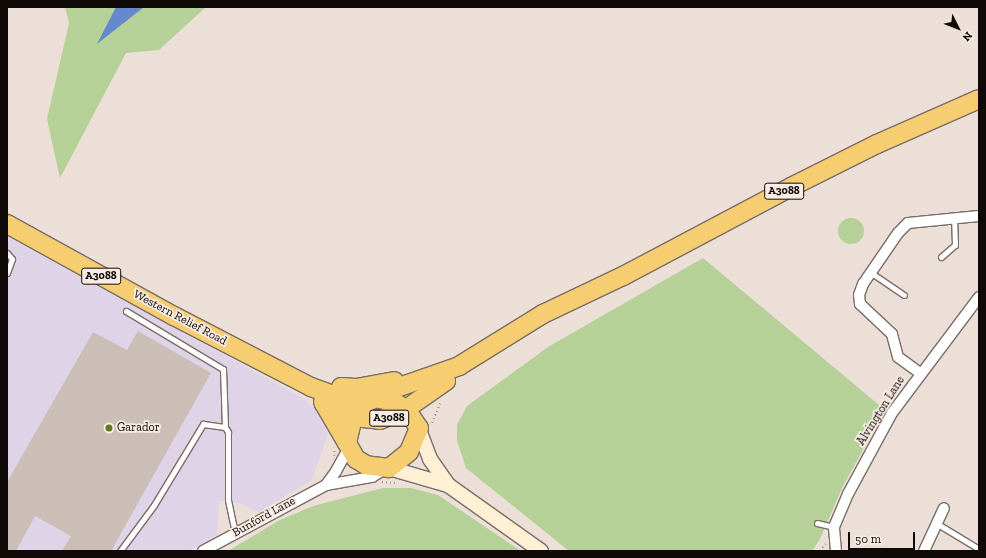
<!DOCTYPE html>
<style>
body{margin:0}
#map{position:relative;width:986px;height:558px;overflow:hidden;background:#ecdfd7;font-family:"Zilla Slab",serif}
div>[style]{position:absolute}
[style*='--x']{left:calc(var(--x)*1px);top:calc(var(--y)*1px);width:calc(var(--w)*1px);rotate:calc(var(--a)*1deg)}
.commercial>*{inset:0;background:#ded3e7}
.green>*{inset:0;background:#b6d197}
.round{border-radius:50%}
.water>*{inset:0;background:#6489cd}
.building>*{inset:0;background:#cbbeb6}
.path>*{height:1.5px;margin-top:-0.75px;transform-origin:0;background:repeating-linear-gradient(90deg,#a39993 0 1px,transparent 0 4px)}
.roads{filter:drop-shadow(1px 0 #796d66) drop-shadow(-1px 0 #796d66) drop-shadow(0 1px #796d66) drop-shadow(0 -1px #796d66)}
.lane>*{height:5px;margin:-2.5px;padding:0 2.5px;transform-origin:2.5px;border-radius:2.5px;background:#fff}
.street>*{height:10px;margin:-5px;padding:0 5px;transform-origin:5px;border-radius:5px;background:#fff}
.secondary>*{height:14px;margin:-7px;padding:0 7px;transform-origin:7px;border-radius:7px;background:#fdf0d4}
.highway>*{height:18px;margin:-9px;padding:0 9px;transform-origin:9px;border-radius:9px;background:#f7cd71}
.dots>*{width:11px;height:11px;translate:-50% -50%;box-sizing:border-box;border:2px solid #f9ece4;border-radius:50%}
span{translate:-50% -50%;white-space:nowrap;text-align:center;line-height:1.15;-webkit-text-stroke:3.5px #f9ece4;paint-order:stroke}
.shield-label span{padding:1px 3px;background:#f9ece4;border:1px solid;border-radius:3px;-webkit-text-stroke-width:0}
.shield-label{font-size:11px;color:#0f0a08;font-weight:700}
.street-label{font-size:12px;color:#0f0a08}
.poi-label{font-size:12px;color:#0f0a08}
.left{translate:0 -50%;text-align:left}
.frame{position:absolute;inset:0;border:8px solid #0f0a08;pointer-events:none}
.north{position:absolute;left:938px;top:8px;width:40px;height:40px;-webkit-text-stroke:3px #f9ece4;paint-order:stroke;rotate:132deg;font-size:11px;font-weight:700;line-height:16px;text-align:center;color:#0f0a08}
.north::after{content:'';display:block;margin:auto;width:14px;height:18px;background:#0f0a08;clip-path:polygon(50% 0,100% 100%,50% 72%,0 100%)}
.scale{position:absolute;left:848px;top:532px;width:67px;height:18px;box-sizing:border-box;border:2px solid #0f0a08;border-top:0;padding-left:5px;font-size:12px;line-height:14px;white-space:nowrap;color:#0f0a08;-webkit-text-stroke:3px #f9ece4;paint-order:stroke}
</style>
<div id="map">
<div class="commercial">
<i style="clip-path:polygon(7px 237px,305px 399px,320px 414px,328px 434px,312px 480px,259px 512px,236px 502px,219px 501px,217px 535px,189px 551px,7px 551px)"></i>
</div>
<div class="green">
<i style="clip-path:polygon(65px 7px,206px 7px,159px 50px,126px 53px,60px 178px,47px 119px,69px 23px)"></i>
<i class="round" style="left:838px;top:218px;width:26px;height:26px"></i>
<i style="clip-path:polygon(703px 258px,885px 410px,843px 486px,820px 539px,812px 551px,569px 551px,466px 468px,457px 441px,457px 425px,467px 406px,548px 347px)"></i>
<i style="clip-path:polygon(383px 488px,411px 488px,438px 495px,521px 551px,228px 551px,278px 521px,313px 506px)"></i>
</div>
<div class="water">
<i style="clip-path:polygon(116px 7px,144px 7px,97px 44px)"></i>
</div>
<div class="building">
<i style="clip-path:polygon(138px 331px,211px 373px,111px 551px,62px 551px,71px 536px,35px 516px,16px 551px,7px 551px,7px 482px,93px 332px,127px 350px)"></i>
</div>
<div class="path">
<i style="--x:432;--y:423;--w:22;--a:-68"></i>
<i style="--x:334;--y:456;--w:8;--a:-90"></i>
<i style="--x:382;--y:482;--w:14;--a:4"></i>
<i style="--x:820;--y:551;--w:10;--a:-53"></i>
</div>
<div class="roads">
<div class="lane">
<i style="--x:7;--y:253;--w:8;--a:50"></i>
<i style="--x:12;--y:259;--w:15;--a:110"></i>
<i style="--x:941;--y:257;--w:18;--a:-41"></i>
<i style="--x:955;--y:245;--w:27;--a:-92"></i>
<i style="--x:870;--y:272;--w:41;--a:34.1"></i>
<i style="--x:126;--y:311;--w:113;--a:30.9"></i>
<i style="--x:223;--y:369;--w:58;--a:88"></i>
<i style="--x:817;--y:523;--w:17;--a:13"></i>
<i style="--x:936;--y:523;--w:50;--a:31.2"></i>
<i style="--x:120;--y:551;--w:57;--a:-53.5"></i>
<i style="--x:154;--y:505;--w:95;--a:-58.8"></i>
<i style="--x:203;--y:424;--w:22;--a:8"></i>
<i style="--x:225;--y:427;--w:6;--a:59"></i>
<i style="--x:228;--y:432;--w:68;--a:90"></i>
<i style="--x:228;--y:500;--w:35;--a:78"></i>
</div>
<div class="street">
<i style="--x:920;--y:373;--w:27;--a:-144"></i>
<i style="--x:898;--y:357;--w:24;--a:-105"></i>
<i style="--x:892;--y:334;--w:44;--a:-136.8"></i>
<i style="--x:860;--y:304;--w:9;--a:-96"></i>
<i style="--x:859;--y:295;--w:12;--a:-70"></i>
<i style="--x:863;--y:284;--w:62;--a:-55.5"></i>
<i style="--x:898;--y:233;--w:14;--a:-45"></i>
<i style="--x:908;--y:223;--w:71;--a:-5.6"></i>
<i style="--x:326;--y:485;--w:17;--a:-54"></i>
<i style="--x:336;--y:471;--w:26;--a:-61"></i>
<i style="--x:203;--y:551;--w:140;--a:-28.2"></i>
<i style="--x:326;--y:485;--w:47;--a:-9.9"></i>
<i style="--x:372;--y:477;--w:15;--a:-32"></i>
<i style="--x:836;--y:551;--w:24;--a:-95"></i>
<i style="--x:834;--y:527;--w:36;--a:-67"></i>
<i style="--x:848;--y:494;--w:92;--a:-61.5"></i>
<i style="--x:892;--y:413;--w:145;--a:-53.1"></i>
<i style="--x:924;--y:551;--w:47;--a:-65.1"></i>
</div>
<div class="secondary">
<i style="--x:419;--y:430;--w:31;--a:69"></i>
<i style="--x:430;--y:459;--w:32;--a:55"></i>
<i style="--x:389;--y:468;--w:61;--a:16.1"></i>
<i style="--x:448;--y:485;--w:114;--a:35.4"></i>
</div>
<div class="highway">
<i style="--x:7;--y:224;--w:191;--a:28.9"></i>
<i style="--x:174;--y:316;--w:154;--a:27.4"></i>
<i style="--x:311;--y:387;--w:35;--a:20"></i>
<i style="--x:344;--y:399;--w:28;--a:2"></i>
<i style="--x:341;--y:387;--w:15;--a:4"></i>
<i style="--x:356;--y:388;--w:39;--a:-10"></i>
<i style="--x:375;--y:398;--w:9;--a:-36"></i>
<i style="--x:382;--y:393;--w:82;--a:-19.3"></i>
<i style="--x:459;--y:366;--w:99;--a:-31.8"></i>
<i style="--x:543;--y:314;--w:89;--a:-25.4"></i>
<i style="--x:623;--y:276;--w:190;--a:-27.9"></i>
<i style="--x:791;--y:187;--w:96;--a:-26.6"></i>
<i style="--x:877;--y:144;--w:111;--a:-23.8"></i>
<i style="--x:375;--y:398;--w:19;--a:12"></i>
<i style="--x:394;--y:402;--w:14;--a:30"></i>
<i style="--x:406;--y:409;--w:23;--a:56"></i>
<i style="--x:419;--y:428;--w:26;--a:113"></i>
<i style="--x:409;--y:452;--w:26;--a:141"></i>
<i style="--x:389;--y:468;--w:23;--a:-173"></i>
<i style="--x:366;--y:465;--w:12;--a:-149"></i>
<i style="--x:356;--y:459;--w:18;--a:-119"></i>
<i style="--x:347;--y:443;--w:27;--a:-77"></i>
<i style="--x:353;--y:417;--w:17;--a:-50"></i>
<i style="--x:364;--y:404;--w:13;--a:-29"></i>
<i style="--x:323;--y:402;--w:48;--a:59.7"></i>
<i style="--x:324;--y:404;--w:32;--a:24"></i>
<i style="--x:353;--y:417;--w:27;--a:6"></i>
<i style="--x:380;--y:420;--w:28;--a:-23"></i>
<i style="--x:406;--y:409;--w:49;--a:-35"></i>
</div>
</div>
<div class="dots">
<i style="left:109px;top:428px;background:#66731f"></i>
</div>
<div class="shield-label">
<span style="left:784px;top:191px">A3088</span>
<span style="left:101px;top:276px">A3088</span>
<span style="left:389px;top:418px">A3088</span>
</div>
<div class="street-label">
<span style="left:180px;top:318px;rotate:28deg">Western Relief Road</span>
<span style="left:881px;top:411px;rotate:-58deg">Alvington Lane</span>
<span style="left:264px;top:517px;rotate:-29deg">Bunford Lane</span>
</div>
<div class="poi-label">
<span class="left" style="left:117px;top:428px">Garador</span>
</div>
<div class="frame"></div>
<div class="north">N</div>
<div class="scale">50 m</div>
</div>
